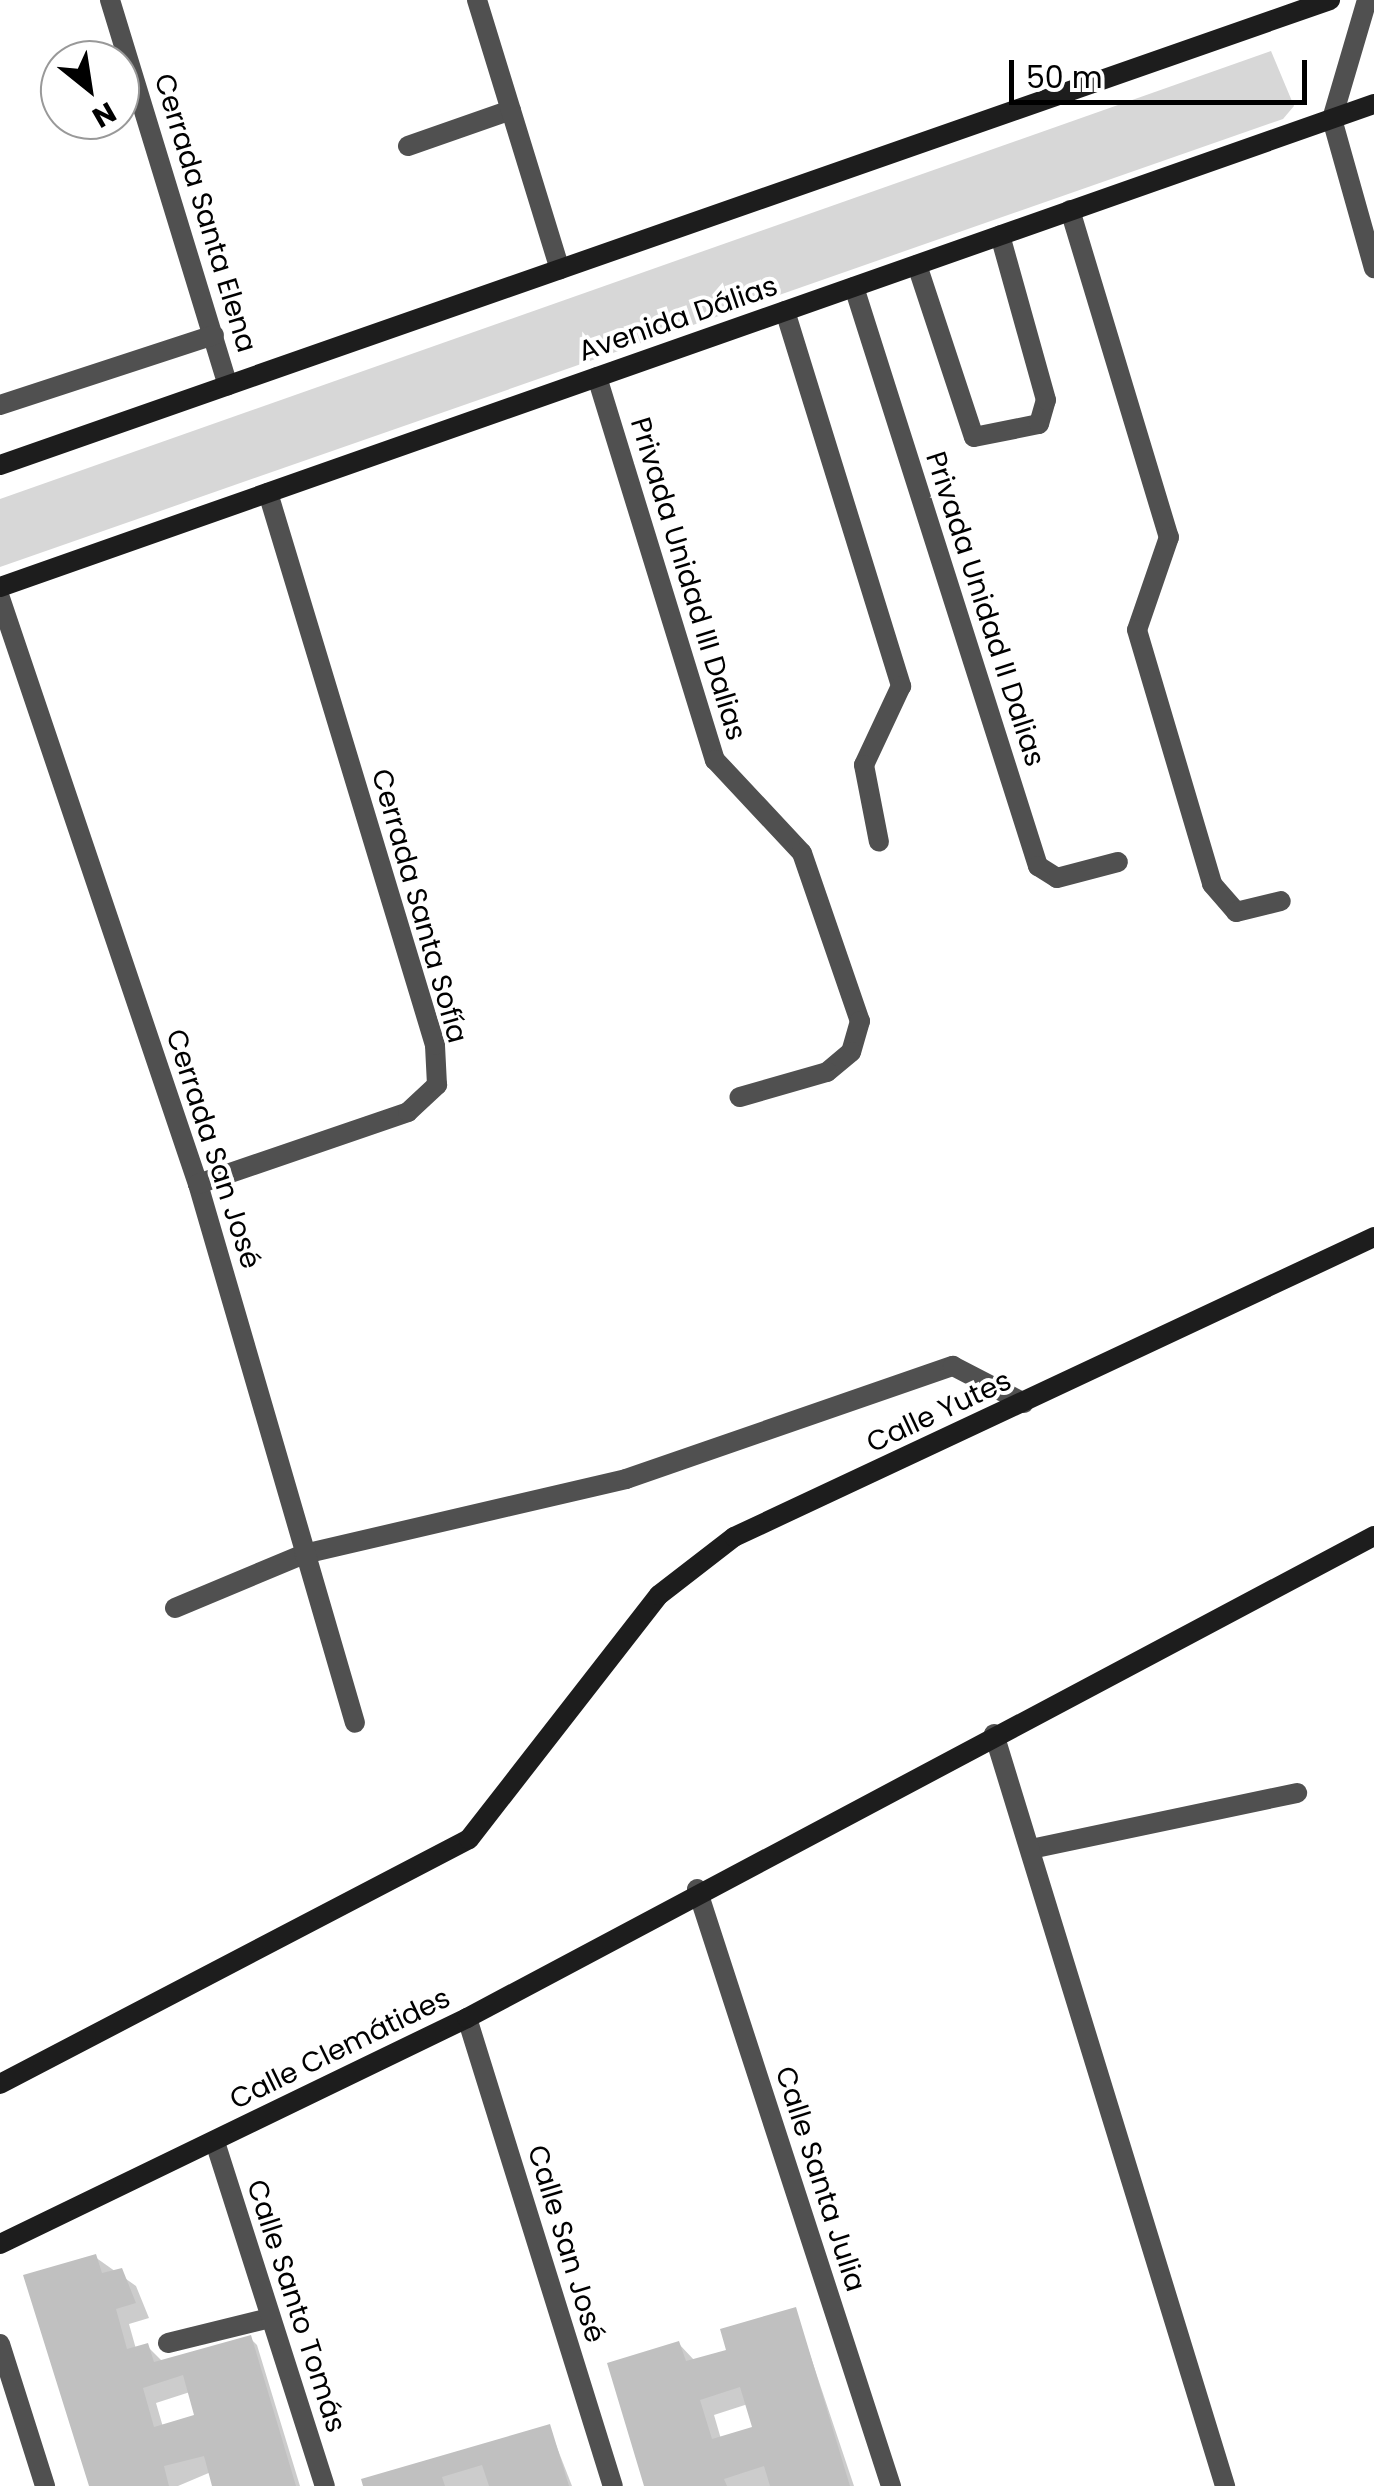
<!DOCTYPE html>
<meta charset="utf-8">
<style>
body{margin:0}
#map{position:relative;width:1374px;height:2486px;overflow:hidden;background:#fff;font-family:Poppins,sans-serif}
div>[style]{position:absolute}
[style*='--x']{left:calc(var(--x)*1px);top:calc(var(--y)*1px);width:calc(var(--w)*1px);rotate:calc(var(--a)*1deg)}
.green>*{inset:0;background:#d7d7d7}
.shadow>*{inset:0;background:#0003}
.building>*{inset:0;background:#c0c0c0}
.service>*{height:20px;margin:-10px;padding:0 10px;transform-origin:10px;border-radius:10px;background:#505050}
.minor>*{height:20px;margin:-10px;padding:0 10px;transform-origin:10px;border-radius:10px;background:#505050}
.tertiary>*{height:20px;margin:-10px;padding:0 10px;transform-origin:10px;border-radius:10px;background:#505050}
.secondary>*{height:20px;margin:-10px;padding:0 10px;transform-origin:10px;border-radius:10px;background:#1d1d1d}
span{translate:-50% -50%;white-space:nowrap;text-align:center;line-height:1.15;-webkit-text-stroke:8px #fff;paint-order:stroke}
.street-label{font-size:28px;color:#000}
.north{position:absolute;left:40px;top:40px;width:100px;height:100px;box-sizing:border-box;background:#fff;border:2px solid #999;border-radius:50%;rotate:150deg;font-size:28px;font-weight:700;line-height:40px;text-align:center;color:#000}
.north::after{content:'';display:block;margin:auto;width:35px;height:45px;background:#000;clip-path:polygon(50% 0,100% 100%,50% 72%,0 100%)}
.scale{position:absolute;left:1009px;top:60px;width:298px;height:45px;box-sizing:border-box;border:5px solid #000;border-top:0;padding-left:12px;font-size:30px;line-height:35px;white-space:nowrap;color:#000;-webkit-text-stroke:8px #fff;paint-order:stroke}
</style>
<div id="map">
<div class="green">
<i style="clip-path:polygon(1271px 51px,1294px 106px,1283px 119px,0 567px,0 499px)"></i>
</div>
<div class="shadow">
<i style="clip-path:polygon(evenodd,95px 2257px,136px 2286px,149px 2318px,129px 2324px,136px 2349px,147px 2346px,163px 2362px,250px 2338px,257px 2345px,300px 2486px,215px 2486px,211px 2472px,178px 2486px,90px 2486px,95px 2257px,190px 2392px,197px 2416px,163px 2427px,156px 2403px,190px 2392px)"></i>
<i style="clip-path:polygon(evenodd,795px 2310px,854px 2486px,647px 2486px,679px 2344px,695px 2361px,729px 2351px,795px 2310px,748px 2404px,755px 2428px,721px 2439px,714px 2415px,748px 2404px)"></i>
<i style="clip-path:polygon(549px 2427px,572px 2486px,365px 2486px)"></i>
</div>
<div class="building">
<i style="clip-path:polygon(evenodd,96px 2254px,102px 2273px,122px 2268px,136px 2303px,116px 2309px,127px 2349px,148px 2343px,154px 2362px,251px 2335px,296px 2486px,212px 2486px,204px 2456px,164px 2466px,169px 2486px,89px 2486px,23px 2275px,96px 2254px,183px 2375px,194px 2415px,154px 2427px,143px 2388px,183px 2375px)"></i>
<i style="clip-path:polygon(evenodd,796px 2307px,850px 2486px,770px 2486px,764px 2466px,724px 2479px,727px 2486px,644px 2486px,607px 2363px,679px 2341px,686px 2361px,726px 2350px,720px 2329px,796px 2307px,740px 2387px,752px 2427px,712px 2439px,700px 2400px,740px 2387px)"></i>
<i style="clip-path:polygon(550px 2424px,569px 2486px,489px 2486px,482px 2465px,442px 2477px,445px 2486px,363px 2486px,361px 2479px)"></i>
</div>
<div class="service">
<i style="--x:408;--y:146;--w:109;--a:-19.3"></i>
<i style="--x:917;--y:265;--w:181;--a:71.7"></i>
<i style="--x:974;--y:437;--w:66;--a:-11.3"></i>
<i style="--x:1039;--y:424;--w:25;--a:-74"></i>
<i style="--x:1046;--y:400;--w:171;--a:-105.6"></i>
<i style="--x:175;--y:1608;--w:140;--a:-22.7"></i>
<i style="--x:304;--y:1554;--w:331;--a:-13.1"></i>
<i style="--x:626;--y:1479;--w:346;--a:-19.1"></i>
<i style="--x:953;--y:1366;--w:80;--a:27.5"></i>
<i style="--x:1031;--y:1849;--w:272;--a:-11.9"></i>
<i style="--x:168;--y:2343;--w:105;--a:-13.8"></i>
</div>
<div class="minor">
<i style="--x:110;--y:0;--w:403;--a:73"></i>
<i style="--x:477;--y:0;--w:282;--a:72.9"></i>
<i style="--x:1070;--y:210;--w:342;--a:73.2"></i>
<i style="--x:1169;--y:537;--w:98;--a:109"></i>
<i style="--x:1137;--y:630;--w:265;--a:73.5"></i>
<i style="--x:1212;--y:884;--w:37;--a:49"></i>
<i style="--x:1236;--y:912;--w:46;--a:-13.7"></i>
<i style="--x:854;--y:287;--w:608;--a:72.37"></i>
<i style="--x:1038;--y:866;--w:22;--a:32"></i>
<i style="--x:1057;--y:878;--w:63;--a:-14.7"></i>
<i style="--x:785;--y:311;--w:393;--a:72.8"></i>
<i style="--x:901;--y:686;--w:87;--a:115.1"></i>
<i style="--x:864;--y:765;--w:78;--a:79"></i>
<i style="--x:597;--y:377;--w:401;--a:72.9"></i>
<i style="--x:715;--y:760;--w:127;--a:46.9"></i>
<i style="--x:802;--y:853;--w:178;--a:71"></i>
<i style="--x:860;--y:1021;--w:32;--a:106"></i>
<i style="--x:851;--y:1052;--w:31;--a:140"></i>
<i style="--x:827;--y:1072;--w:91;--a:164"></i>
<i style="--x:0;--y:405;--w:225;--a:-18.1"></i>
<i style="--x:0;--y:598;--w:619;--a:71.33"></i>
<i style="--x:198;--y:1184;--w:561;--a:73.76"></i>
<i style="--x:198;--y:1184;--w:222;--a:-18.9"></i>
<i style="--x:408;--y:1112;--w:40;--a:-43"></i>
<i style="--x:437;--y:1085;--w:40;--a:-92.9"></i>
<i style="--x:435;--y:1045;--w:577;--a:-106.83"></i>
<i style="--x:994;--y:1734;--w:787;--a:72.92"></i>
<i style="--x:697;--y:1889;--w:628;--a:72"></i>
<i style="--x:467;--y:2018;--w:490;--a:72.7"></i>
<i style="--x:215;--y:2142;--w:361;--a:72.3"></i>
</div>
<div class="tertiary">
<i style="--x:1367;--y:0;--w:124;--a:106.4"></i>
<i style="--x:1332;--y:119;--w:155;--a:74.3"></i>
<i style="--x:0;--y:2344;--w:149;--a:72.4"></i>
</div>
<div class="secondary">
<i style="--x:0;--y:465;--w:1409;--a:-19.27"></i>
<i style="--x:0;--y:587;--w:1456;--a:-19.37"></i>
<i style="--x:0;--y:2084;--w:529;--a:-27.58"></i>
<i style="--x:469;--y:1839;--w:309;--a:-52.1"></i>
<i style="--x:659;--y:1595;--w:95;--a:-37.7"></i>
<i style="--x:734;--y:1537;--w:707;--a:-25.11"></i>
<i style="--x:0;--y:2244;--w:519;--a:-25.82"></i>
<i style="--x:467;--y:2018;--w:1027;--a:-27.99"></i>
</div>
<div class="street-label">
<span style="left:205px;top:213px;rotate:73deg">Cerrada Santa Elena</span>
<span style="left:678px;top:319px;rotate:-19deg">Avenida Dálias</span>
<span style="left:688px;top:579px;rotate:73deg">Privada Unidad III Dalias</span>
<span style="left:985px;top:609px;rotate:72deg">Privada Unidad II Dalias</span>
<span style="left:419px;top:906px;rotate:74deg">Cerrada Santa Sofía</span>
<span style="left:213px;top:1149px;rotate:72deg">Cerrada San José</span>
<span style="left:939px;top:1412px;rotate:-25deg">Calle Yutes</span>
<span style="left:340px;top:2049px;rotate:-26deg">Calle Clemátides</span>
<span style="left:820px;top:2179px;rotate:72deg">Calle Santa Julia</span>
<span style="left:566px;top:2244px;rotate:73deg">Calle San José</span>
<span style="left:296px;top:2306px;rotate:72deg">Calle Santo Tomás</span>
</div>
<div class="north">N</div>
<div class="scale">50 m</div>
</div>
